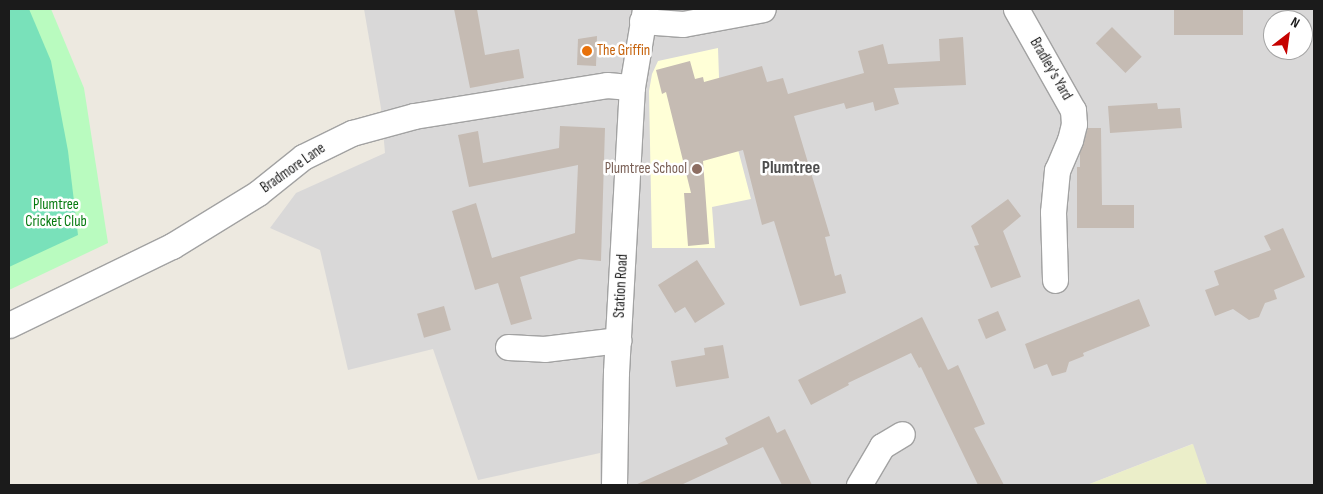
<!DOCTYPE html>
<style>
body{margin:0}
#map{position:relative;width:1323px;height:494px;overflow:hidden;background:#ede9e0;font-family:"Sofia Sans Condensed",sans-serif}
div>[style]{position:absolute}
.residential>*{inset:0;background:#d9d8d8}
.education>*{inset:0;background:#ffffd7}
.farmland>*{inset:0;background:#ebeec9}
.park>*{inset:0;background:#b9fbbf}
.pitch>*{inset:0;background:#79e1ba}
.building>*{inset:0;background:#c5bbb3;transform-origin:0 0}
.roads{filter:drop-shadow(1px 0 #a2a2a2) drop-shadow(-1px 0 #a2a2a2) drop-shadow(0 1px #a2a2a2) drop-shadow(0 -1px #a2a2a2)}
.minor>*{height:25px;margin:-12.5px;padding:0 12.5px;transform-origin:12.5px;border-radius:12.5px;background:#fff}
.dots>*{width:14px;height:14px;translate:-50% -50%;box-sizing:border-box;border:2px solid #fff;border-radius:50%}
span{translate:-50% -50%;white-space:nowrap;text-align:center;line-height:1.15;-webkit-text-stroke:5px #fff;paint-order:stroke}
.food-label{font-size:15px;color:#c56008}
.left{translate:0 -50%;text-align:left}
.street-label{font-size:15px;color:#1b1b1b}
.education-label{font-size:15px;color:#785e54}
.right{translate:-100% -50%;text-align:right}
.park-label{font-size:15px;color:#077b11}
.quarter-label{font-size:18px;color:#4e4e4e;font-weight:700}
.frame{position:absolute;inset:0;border:10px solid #1b1b1b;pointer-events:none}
.north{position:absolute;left:1263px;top:10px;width:50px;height:50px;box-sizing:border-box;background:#fff;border:1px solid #a4a4a4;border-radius:50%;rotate:30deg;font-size:14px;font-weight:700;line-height:20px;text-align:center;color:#1b1b1b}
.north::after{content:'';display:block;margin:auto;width:18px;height:22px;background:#c60200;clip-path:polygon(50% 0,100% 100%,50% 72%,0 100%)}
</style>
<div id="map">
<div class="residential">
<div style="clip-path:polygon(evenodd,364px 9px,1314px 9px,1314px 485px,1207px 485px,1192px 444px,1087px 485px,600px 485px,600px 453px,478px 480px,433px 349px,348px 370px,320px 250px,270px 228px,296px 193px,385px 153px,381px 108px,364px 9px,1273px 20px,1303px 20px,1303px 50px,1273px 50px,1273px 20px)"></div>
</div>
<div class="education">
<div style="clip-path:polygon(718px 48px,719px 77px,751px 199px,712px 207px,715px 248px,652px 248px,649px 91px,652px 74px,658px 61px)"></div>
</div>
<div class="farmland">
<div style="clip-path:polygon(1193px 444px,1207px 485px,1087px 485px)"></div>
</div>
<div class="park">
<div style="clip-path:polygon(9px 9px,51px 9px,84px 88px,108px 243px,9px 290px)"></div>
</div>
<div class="pitch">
<div style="clip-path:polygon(9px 9px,29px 9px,51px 61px,68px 151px,78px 235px,9px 267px)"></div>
</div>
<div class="building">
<div style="clip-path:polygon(454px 9px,477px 9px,485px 55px,519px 49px,524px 78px,470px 88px)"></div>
<div style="left:1174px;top:9px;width:69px;height:26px"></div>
<div style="left:1112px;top:27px;width:42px;height:23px;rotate:45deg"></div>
<div style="clip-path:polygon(597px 36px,596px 66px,577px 65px,578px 39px)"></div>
<div style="clip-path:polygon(963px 37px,966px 85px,894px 88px,899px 104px,875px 111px,873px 102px,846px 109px,844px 103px,794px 116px,830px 236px,825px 237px,835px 276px,841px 274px,846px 293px,800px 306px,774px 221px,762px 225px,743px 150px,703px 161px,709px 244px,688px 246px,684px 193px,691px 193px,666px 92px,662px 94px,656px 70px,690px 61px,695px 79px,703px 77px,704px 82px,762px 66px,767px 82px,783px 78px,788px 94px,864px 73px,858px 51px,883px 44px,888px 64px,940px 61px,939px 39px)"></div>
<div style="clip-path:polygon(1157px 103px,1158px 109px,1180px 108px,1182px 128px,1110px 133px,1108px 106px)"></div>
<div style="clip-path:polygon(560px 126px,605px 128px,601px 261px,579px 259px,520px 277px,532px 319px,511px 325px,498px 283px,475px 290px,452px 211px,476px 203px,492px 258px,575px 233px,578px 165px,469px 187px,458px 135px,478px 131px,483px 163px,559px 148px)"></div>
<div style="clip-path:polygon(1088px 128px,1101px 128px,1102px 205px,1134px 205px,1134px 228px,1077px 228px,1077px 167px,1080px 167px,1080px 152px)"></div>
<div style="clip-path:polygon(1008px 199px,1021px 216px,1003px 231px,1021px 277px,991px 288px,974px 246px,979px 245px,971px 226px)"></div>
<div style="clip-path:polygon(1283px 228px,1305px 277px,1274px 290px,1277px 299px,1265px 303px,1259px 317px,1249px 320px,1233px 309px,1215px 316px,1205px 290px,1219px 285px,1214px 271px,1271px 250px,1264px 236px)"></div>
<div style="clip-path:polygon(697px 260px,725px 304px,695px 323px,685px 307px,675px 313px,658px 285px)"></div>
<div style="clip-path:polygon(1139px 299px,1150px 326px,1083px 353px,1084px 356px,1069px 362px,1066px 372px,1052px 376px,1047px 364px,1034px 369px,1025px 344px)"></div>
<div style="left:444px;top:306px;width:25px;height:28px;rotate:74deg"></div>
<div style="left:998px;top:311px;width:21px;height:22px;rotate:67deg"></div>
<div style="clip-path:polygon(922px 317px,948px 370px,958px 365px,985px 424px,974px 428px,1004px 485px,978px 485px,921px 367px,919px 368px,911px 353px,848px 383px,849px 385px,811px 405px,798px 380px)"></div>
<div style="clip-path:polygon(723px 345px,729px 378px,676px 387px,671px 361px,705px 355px,704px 348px)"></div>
<div style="clip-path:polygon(769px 416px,777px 433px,785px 429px,812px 485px,782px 485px,763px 447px,681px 485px,635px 485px,728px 444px,725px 438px)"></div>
</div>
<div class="roads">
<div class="minor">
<div style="left:1016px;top:9px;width:116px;rotate:60.6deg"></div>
<div style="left:1073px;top:110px;width:14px;rotate:86deg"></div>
<div style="left:1074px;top:124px;width:16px;rotate:104deg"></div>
<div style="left:1070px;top:140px;width:33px;rotate:113deg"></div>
<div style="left:1057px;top:170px;width:42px;rotate:95.4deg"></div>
<div style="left:1053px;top:212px;width:68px;rotate:88.3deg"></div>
<div style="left:642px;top:21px;width:41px;rotate:4.2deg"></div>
<div style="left:683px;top:24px;width:81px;rotate:-10.6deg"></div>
<div style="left:9px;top:325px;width:181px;rotate:-25.9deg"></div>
<div style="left:172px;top:246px;width:101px;rotate:-31.6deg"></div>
<div style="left:258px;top:193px;width:58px;rotate:-38.7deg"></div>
<div style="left:303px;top:157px;width:55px;rotate:-26.1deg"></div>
<div style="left:352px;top:133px;width:64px;rotate:-15.3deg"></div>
<div style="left:414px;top:116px;width:195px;rotate:-9.1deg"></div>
<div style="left:607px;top:85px;width:25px;rotate:5deg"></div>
<div style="left:508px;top:347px;width:36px;rotate:3deg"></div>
<div style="left:544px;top:349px;width:75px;rotate:-6.9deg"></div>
<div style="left:614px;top:485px;width:113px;rotate:-89deg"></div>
<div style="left:616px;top:372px;width:285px;rotate:-86.8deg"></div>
<div style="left:632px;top:87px;width:79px;rotate:-80.5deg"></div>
<div style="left:859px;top:485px;width:45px;rotate:-59.5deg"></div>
<div style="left:882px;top:446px;width:23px;rotate:-31deg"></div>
</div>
</div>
<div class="dots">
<div style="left:587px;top:51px;background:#e8710a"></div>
<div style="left:697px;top:169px;background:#8d6e63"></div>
</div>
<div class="food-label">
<span class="left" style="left:597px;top:51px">The Griffin</span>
</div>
<div class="street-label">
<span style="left:1051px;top:69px;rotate:60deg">Bradley's Yard</span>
<span style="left:293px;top:168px;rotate:-35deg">Bradmore Lane</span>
<span style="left:621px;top:286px;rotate:-87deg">Station Road</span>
</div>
<div class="education-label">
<span class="right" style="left:687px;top:169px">Plumtree School</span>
</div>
<div class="park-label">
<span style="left:56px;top:213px">Plumtree<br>Cricket Club</span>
</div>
<div class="quarter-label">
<span style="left:791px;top:168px">Plumtree</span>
</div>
<div class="frame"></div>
<div class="north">N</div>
</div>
